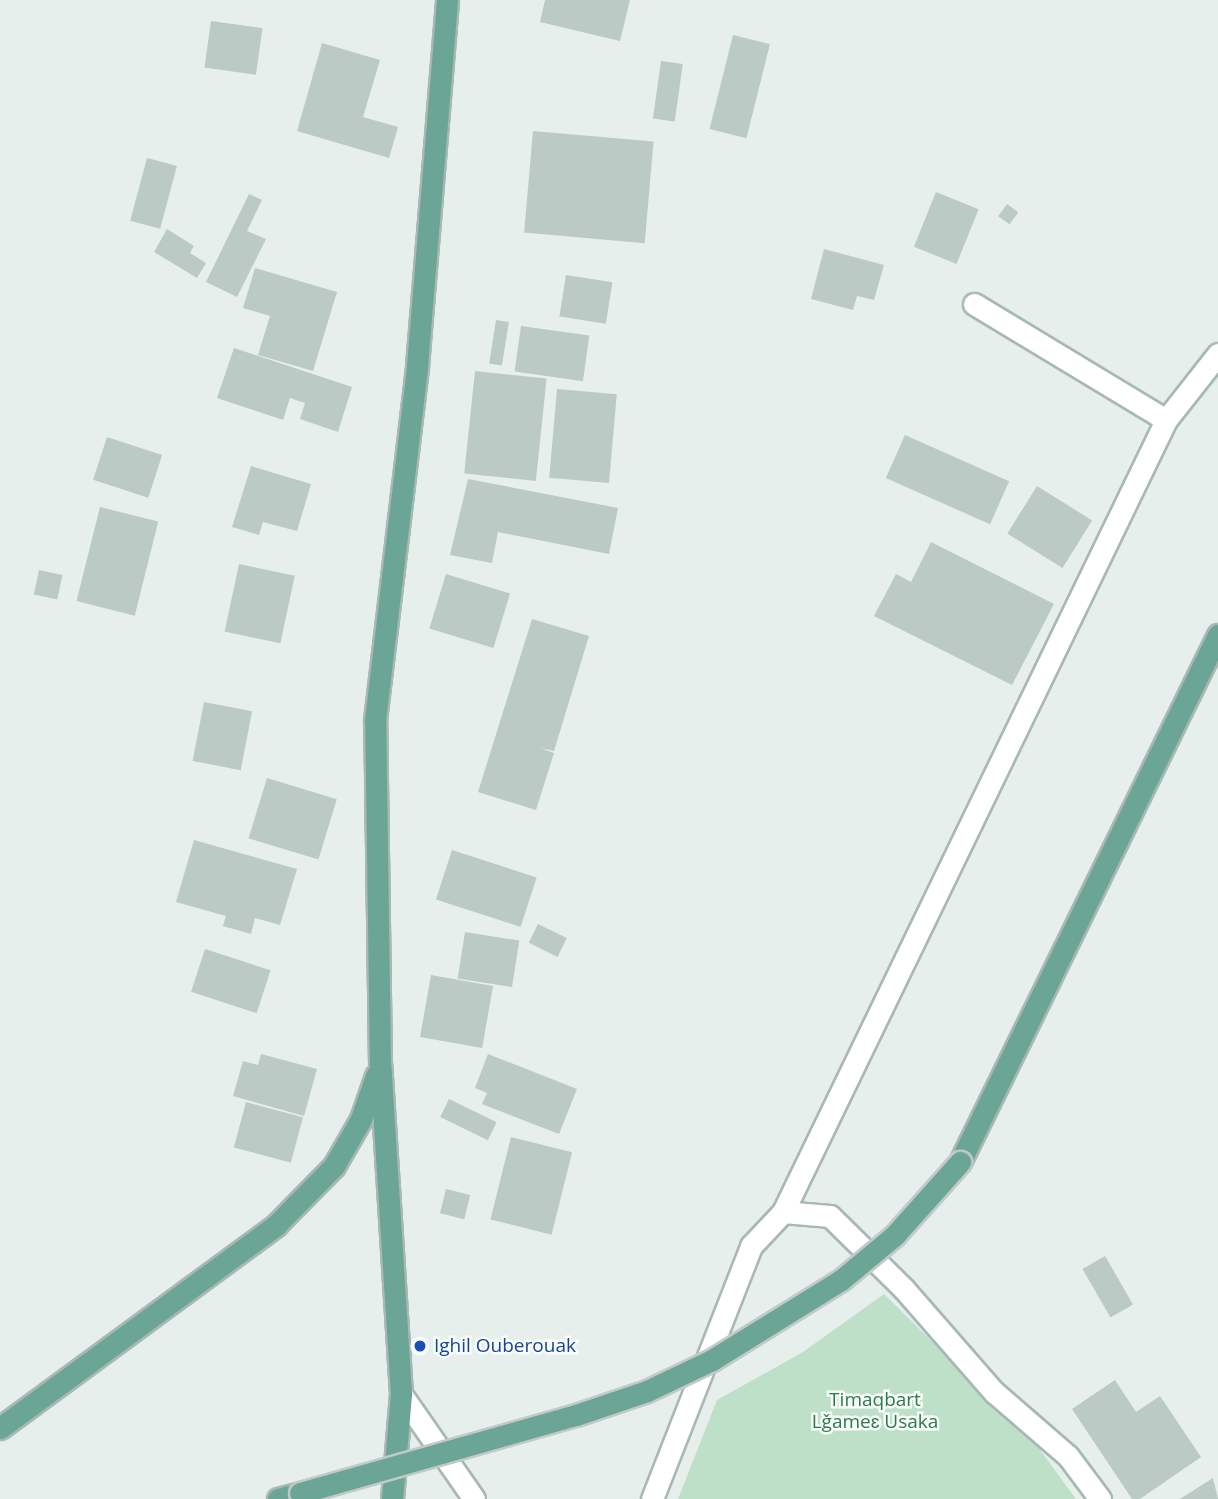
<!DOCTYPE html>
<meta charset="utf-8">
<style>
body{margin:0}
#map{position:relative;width:1218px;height:1499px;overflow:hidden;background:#e6efeb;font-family:"Open Sans",sans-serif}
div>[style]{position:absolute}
.green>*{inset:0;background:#bfe0c8}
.building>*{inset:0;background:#bbcac4;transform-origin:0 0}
.roads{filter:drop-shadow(2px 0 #a8b8b2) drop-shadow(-2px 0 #a8b8b2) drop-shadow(0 2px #a8b8b2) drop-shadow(0 -2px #a8b8b2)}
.street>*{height:21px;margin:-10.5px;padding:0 10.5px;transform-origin:10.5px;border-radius:10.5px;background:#fff}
.primary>*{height:21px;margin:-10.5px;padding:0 10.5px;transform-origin:10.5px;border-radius:10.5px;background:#6aa596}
.bridges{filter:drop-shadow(2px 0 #c2cac8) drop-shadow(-2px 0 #c2cac8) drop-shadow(0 2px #c2cac8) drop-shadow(0 -2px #c2cac8)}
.primary-bridge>*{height:21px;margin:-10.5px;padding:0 10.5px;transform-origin:10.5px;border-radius:10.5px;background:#6aa596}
.dots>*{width:19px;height:19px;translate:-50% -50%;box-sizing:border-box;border:4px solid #f7fbf9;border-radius:50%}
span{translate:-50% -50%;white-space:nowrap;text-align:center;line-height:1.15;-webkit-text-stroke:5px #f7fbf9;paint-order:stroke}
.transit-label{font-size:19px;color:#164399}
.left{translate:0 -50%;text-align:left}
.park-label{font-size:19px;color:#2d7a4b}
</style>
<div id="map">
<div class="green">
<div style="clip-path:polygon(884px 1294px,1035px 1443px,1076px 1499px,678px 1499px,717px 1400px,803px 1352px)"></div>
</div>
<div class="building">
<div style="clip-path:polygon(545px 0,630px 0,620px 41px,540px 22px)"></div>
<div style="left:211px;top:21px;width:52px;height:47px;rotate:8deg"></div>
<div style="left:733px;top:35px;width:38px;height:97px;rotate:14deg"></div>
<div style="clip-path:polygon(322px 43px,380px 60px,363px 117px,398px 127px,389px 158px,297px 131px)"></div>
<div style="left:661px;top:61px;width:22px;height:58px;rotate:8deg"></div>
<div style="left:533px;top:131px;width:121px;height:102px;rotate:5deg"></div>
<div style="left:147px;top:158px;width:31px;height:65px;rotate:15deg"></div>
<div style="left:936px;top:192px;width:46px;height:59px;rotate:22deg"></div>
<div style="clip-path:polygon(249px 194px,262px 200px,247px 231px,266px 239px,237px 297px,206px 282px)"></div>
<div style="left:1007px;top:204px;width:14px;height:15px;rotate:36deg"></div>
<div style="clip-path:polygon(167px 229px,194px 246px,190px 253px,206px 263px,197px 278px,154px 252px)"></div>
<div style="clip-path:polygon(824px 249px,884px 265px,874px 300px,857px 296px,853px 310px,811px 299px)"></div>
<div style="clip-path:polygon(255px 268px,337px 292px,313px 371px,258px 355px,270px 316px,243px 308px)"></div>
<div style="left:566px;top:275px;width:47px;height:42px;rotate:9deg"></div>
<div style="left:496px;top:320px;width:13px;height:44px;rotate:9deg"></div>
<div style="left:521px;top:326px;width:69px;height:46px;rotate:8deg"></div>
<div style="clip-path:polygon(234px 348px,352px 387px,338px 432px,300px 419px,305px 403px,290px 398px,283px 420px,217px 398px)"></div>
<div style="left:475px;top:371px;width:72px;height:103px;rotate:6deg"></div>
<div style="left:557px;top:389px;width:60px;height:89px;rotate:5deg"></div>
<div style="left:905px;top:435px;width:114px;height:47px;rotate:24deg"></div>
<div style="left:107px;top:437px;width:58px;height:45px;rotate:18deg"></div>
<div style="clip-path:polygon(251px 466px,311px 484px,297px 531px,263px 522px,259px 535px,232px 527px)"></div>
<div style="clip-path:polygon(468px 479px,618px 508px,609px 554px,498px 532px,492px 563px,450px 555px)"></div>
<div style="left:1037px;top:486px;width:65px;height:56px;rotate:32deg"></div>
<div style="left:100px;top:507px;width:60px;height:97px;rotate:14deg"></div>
<div style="clip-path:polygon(931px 542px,1054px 604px,1012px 685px,874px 616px,896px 574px,911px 582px)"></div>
<div style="left:239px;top:564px;width:57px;height:69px;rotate:12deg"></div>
<div style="left:39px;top:570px;width:24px;height:25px;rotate:12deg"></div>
<div style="left:446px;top:574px;width:67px;height:57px;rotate:17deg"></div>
<div style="clip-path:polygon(532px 619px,589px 636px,554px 751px,540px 748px,554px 753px,536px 810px,478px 792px)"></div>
<div style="left:204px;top:702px;width:49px;height:60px;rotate:11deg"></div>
<div style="left:267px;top:778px;width:73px;height:63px;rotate:17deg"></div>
<div style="clip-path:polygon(194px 840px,297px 869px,280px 925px,255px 918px,251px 934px,223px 926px,226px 916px,176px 902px)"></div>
<div style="left:452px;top:850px;width:89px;height:52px;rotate:18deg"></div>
<div style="left:538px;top:924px;width:32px;height:21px;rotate:26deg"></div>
<div style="left:465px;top:932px;width:55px;height:47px;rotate:9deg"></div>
<div style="left:205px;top:949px;width:69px;height:45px;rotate:18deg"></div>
<div style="left:431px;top:975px;width:63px;height:63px;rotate:10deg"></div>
<div style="clip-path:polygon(261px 1054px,317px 1069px,304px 1116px,233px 1096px,243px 1061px,258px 1065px)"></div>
<div style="clip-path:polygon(488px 1054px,577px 1089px,559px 1134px,482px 1104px,487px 1093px,475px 1088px)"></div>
<div style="left:449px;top:1099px;width:53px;height:20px;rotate:26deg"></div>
<div style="left:246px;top:1102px;width:59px;height:47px;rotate:15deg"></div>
<div style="left:511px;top:1137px;width:63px;height:85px;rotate:14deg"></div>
<div style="left:446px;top:1189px;width:25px;height:25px;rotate:14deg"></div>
<div style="left:1105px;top:1256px;width:56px;height:26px;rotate:60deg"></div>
<div style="clip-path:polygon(1115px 1380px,1136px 1412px,1160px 1396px,1201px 1457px,1140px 1499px,1132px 1499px,1072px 1409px)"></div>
<div style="clip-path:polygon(1213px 1478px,1218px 1499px,1180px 1499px)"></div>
</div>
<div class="roads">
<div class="street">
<div style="left:974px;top:304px;width:224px;rotate:31.1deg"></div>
<div style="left:783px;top:1212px;width:880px;rotate:-64.19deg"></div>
<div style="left:1166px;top:420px;width:84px;rotate:-51.8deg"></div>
<div style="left:401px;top:1394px;width:128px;rotate:55.2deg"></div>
<div style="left:652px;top:1499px;width:272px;rotate:-68.6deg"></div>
<div style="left:751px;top:1246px;width:47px;rotate:-46.7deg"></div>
<div style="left:783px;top:1212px;width:47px;rotate:4.9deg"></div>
<div style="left:830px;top:1216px;width:104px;rotate:44.6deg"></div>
<div style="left:904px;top:1289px;width:137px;rotate:48.9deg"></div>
<div style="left:994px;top:1392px;width:98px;rotate:40.9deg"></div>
<div style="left:1068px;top:1456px;width:54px;rotate:53.3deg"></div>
</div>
<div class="primary">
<div style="left:960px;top:1162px;width:587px;rotate:-63.92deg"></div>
<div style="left:0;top:1428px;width:343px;rotate:-36.3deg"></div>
<div style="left:276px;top:1225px;width:83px;rotate:-45.5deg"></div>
<div style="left:334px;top:1166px;width:54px;rotate:-60.1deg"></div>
<div style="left:361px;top:1119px;width:46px;rotate:-70.8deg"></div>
<div style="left:278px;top:1499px;width:23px;rotate:-15deg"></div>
<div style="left:392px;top:1499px;width:105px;rotate:-85.1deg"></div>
<div style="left:401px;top:1394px;width:331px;rotate:-93.6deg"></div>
<div style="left:380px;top:1064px;width:344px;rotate:-90.8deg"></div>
<div style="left:375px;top:720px;width:356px;rotate:-83.2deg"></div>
<div style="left:417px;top:366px;width:367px;rotate:-85.3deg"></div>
</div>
</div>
<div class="bridges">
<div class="primary-bridge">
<div style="left:300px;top:1493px;width:287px;rotate:-15.8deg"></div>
<div style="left:576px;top:1415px;width:75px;rotate:-18.7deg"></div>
<div style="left:647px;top:1391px;width:72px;rotate:-25.5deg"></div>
<div style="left:712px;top:1360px;width:152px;rotate:-31.8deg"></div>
<div style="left:841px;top:1280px;width:70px;rotate:-39.8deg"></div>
<div style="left:895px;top:1235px;width:98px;rotate:-48.3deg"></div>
</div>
</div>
<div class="dots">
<div style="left:420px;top:1346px;background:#1a4fb4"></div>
</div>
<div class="transit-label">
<span class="left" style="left:434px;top:1346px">Ighil Ouberouak</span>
</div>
<div class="park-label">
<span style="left:875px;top:1411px">Timaqbart<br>Lǧameɛ Usaka</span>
</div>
</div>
